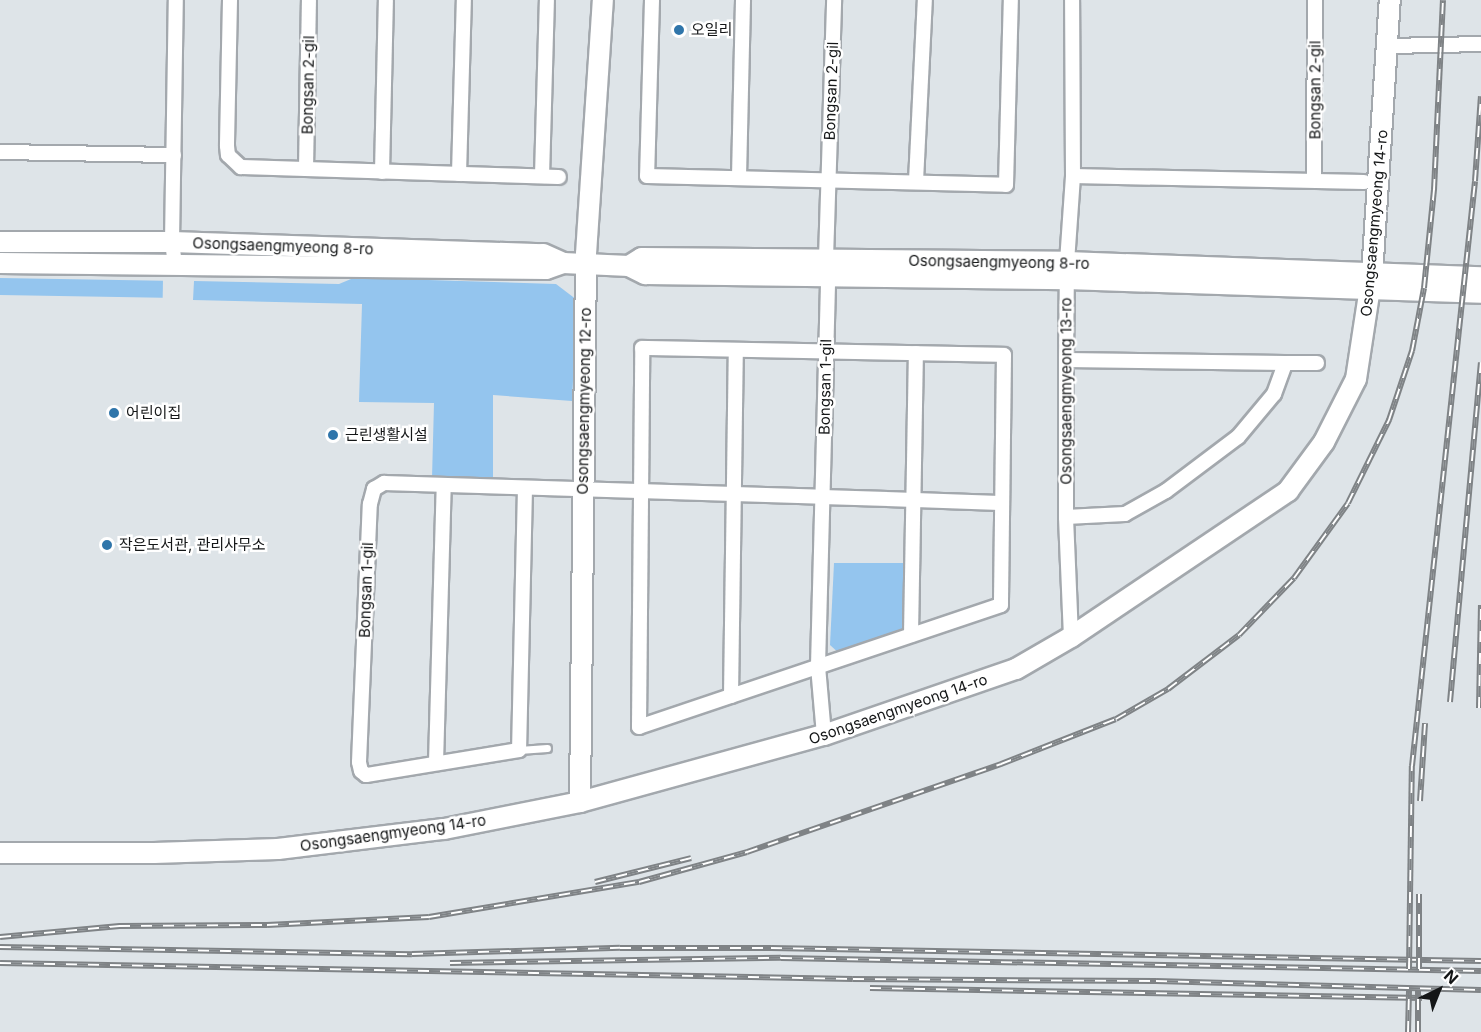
<!DOCTYPE html>
<meta charset="utf-8">
<style>
body{margin:0}
#map{position:relative;width:1481px;height:1032px;overflow:hidden;background:#dee4e8;font-family:Inter,"Noto Sans KR",sans-serif}
div>[style]{position:absolute}
.green>*{inset:0;background:#94c5ee;transform-origin:0 0}
.roads{filter:drop-shadow(2px 0 #a3a8ad) drop-shadow(-2px 0 #a3a8ad) drop-shadow(0 2px #a3a8ad) drop-shadow(0 -2px #a3a8ad)}
.lane>*{height:7px;margin:-3.5px;padding:0 3.5px;transform-origin:3.5px;border-radius:3.5px;background:#fff}
.street>*{height:14px;margin:-7px;padding:0 7px;transform-origin:7px;border-radius:7px;background:#fff}
.secondary>*{height:20px;margin:-10px;padding:0 10px;transform-origin:10px;border-radius:10px;background:#fff}
.rail>*{height:6px;margin-top:-3px;transform-origin:0;background:repeating-linear-gradient(90deg,#fff 0 11px,#7f8386 0 22px);box-sizing:border-box;border-block:2px solid #7f8386}
.dots>*{width:16px;height:16px;translate:-50% -50%;box-sizing:border-box;border:3px solid #fff;border-radius:50%}
span{translate:-50% -50%;white-space:nowrap;text-align:center;line-height:1.15;-webkit-text-stroke:5px #fff;paint-order:stroke}
.poi-label{font-size:15px;color:#141617}
.left{translate:0 -50%;text-align:left}
.street-label{font-size:15px;color:#141617}
.north{position:absolute;left:1409px;top:960px;width:60px;height:60px;-webkit-text-stroke:4px #fff;paint-order:stroke;rotate:43deg;font-size:16px;font-weight:700;line-height:24px;text-align:center;color:#141617}
.north::after{content:'';display:block;margin:auto;width:21px;height:27px;background:#141617;clip-path:polygon(50% 0,100% 100%,50% 72%,0 100%)}
</style>
<div id="map">
<div class="green">
<div style="left:0;top:278px;width:163px;height:17px;rotate:1deg"></div>
<div style="clip-path:polygon(363px 278px,556px 284px,577px 300px,572px 401px,493px 395px,493px 480px,432px 478px,434px 403px,359px 402px,362px 304px,193px 300px,194px 281px,339px 284px,351px 279px)"></div>
<div style="clip-path:polygon(834px 563px,906px 563px,904px 627px,901px 633px,841px 655px,830px 645px)"></div>
</div>
<div class="roads">
<div class="lane">
<div style="left:519px;top:750px;width:28px;rotate:-4deg"></div>
</div>
<div class="street">
<div style="left:230px;top:0;width:146px;rotate:91.2deg"></div>
<div style="left:227px;top:146px;width:9px;rotate:84deg"></div>
<div style="left:228px;top:155px;width:18px;rotate:43deg"></div>
<div style="left:241px;top:167px;width:318px;rotate:1.8deg"></div>
<div style="left:652px;top:0;width:176px;rotate:91.6deg"></div>
<div style="left:647px;top:176px;width:359px;rotate:1.4deg"></div>
<div style="left:1006px;top:185px;width:185px;rotate:-88.5deg"></div>
<div style="left:1388px;top:46px;width:93px;rotate:-1.2deg"></div>
<div style="left:0;top:152px;width:174px;rotate:1deg"></div>
<div style="left:306px;top:169px;width:169px;rotate:-89deg"></div>
<div style="left:382px;top:172px;width:172px;rotate:-88.7deg"></div>
<div style="left:459px;top:174px;width:174px;rotate:-88.4deg"></div>
<div style="left:542px;top:176px;width:176px;rotate:-88.4deg"></div>
<div style="left:1073px;top:176px;width:291px;rotate:1.2deg"></div>
<div style="left:739px;top:177px;width:177px;rotate:-88.7deg"></div>
<div style="left:1314px;top:180px;width:180px;rotate:-89.7deg"></div>
<div style="left:916px;top:181px;width:181px;rotate:-87.2deg"></div>
<div style="left:826px;top:259px;width:259px;rotate:-88.2deg"></div>
<div style="left:175px;top:264px;width:22px;rotate:-98deg"></div>
<div style="left:172px;top:242px;width:242px;rotate:-89.1deg"></div>
<div style="left:642px;top:348px;width:362px;rotate:1.1deg"></div>
<div style="left:1004px;top:355px;width:250px;rotate:90.7deg"></div>
<div style="left:1001px;top:605px;width:382px;rotate:161.4deg"></div>
<div style="left:639px;top:727px;width:379px;rotate:-89.5deg"></div>
<div style="left:1285px;top:363px;width:32px"></div>
<div style="left:525px;top:488px;width:262px;rotate:91.3deg"></div>
<div style="left:519px;top:750px;width:155px;rotate:170.7deg"></div>
<div style="left:366px;top:775px;width:6px;rotate:-141deg"></div>
<div style="left:361px;top:771px;width:9px;rotate:-103deg"></div>
<div style="left:359px;top:762px;width:258px;rotate:-87.6deg"></div>
<div style="left:370px;top:504px;width:16px;rotate:-75deg"></div>
<div style="left:374px;top:489px;width:12px;rotate:-31deg"></div>
<div style="left:384px;top:483px;width:438px;rotate:1.8deg"></div>
<div style="left:822px;top:497px;width:93px;rotate:1.8deg"></div>
<div style="left:915px;top:500px;width:85px;rotate:2deg"></div>
<div style="left:1066px;top:517px;width:59px;rotate:-2.9deg"></div>
<div style="left:1125px;top:514px;width:47px;rotate:-29.3deg"></div>
<div style="left:1166px;top:491px;width:90px;rotate:-36.9deg"></div>
<div style="left:1238px;top:437px;width:56px;rotate:-50.1deg"></div>
<div style="left:1274px;top:394px;width:33px;rotate:-70deg"></div>
<div style="left:1285px;top:363px;width:219px;rotate:-179.2deg"></div>
<div style="left:911px;top:635px;width:282px;rotate:-89deg"></div>
<div style="left:1071px;top:637px;width:120px;rotate:-92.4deg"></div>
<div style="left:1066px;top:517px;width:157px;rotate:-90deg"></div>
<div style="left:1066px;top:360px;width:98px;rotate:-89.4deg"></div>
<div style="left:1067px;top:262px;width:86px;rotate:-86deg"></div>
<div style="left:1073px;top:176px;width:176px;rotate:-90.3deg"></div>
<div style="left:731px;top:696px;width:346px;rotate:-89.2deg"></div>
<div style="left:824px;top:735px;width:69px;rotate:-95deg"></div>
<div style="left:818px;top:666px;width:389px;rotate:-88.5deg"></div>
<div style="left:436px;top:763px;width:278px;rotate:-88.4deg"></div>
</div>
<div class="secondary">
<div style="left:0;top:242px;width:172px"></div>
<div style="left:172px;top:242px;width:371px;rotate:1.9deg"></div>
<div style="left:543px;top:254px;width:22px;rotate:24deg"></div>
<div style="left:0;top:263px;width:546px;rotate:0.63deg"></div>
<div style="left:546px;top:269px;width:18px;rotate:-19deg"></div>
<div style="left:563px;top:263px;width:66px;rotate:2.6deg"></div>
<div style="left:629px;top:266px;width:18px;rotate:27deg"></div>
<div style="left:645px;top:274px;width:422px;rotate:0.7deg"></div>
<div style="left:1067px;top:279px;width:414px;rotate:1.9deg"></div>
<div style="left:629px;top:266px;width:15px;rotate:-32deg"></div>
<div style="left:642px;top:258px;width:425px;rotate:0.5deg"></div>
<div style="left:1067px;top:262px;width:414px;rotate:2.1deg"></div>
<div style="left:580px;top:802px;width:548px;rotate:-89.37deg"></div>
<div style="left:586px;top:254px;width:255px;rotate:-86.2deg"></div>
<div style="left:0;top:853px;width:154px"></div>
<div style="left:154px;top:853px;width:124px;rotate:-1.8deg"></div>
<div style="left:278px;top:849px;width:167px;rotate:-6.9deg"></div>
<div style="left:444px;top:829px;width:139px;rotate:-11.2deg"></div>
<div style="left:580px;top:802px;width:253px;rotate:-15.4deg"></div>
<div style="left:824px;top:735px;width:203px;rotate:-19deg"></div>
<div style="left:1016px;top:669px;width:64px;rotate:-30.2deg"></div>
<div style="left:1071px;top:637px;width:262px;rotate:-33.9deg"></div>
<div style="left:1288px;top:491px;width:61px;rotate:-53.7deg"></div>
<div style="left:1324px;top:442px;width:71px;rotate:-63.1deg"></div>
<div style="left:1356px;top:379px;width:105px;rotate:-81.3deg"></div>
<div style="left:1372px;top:275px;width:276px;rotate:-86.3deg"></div>
</div>
</div>
<div class="rail">
<div style="left:1450px;top:702px;width:341px;rotate:-84.8deg"></div>
<div style="left:1479px;top:708px;width:103px;rotate:-88.9deg"></div>
<div style="left:1420px;top:801px;width:78px;rotate:-86.3deg"></div>
<div style="left:595px;top:882px;width:99px;rotate:-14deg"></div>
<div style="left:0;top:937px;width:120px;rotate:-5.3deg"></div>
<div style="left:119px;top:926px;width:148px;rotate:-0.4deg"></div>
<div style="left:267px;top:925px;width:162px;rotate:-2.8deg"></div>
<div style="left:429px;top:917px;width:213px;rotate:-9.5deg"></div>
<div style="left:639px;top:882px;width:112px;rotate:-15.5deg"></div>
<div style="left:747px;top:852px;width:269px;rotate:-19.1deg"></div>
<div style="left:1001px;top:764px;width:123px;rotate:-21.4deg"></div>
<div style="left:1116px;top:719px;width:60px;rotate:-30deg"></div>
<div style="left:1168px;top:689px;width:89px;rotate:-37.3deg"></div>
<div style="left:1239px;top:635px;width:79px;rotate:-46deg"></div>
<div style="left:1294px;top:578px;width:92px;rotate:-54.2deg"></div>
<div style="left:1348px;top:503px;width:93px;rotate:-63.7deg"></div>
<div style="left:1389px;top:420px;width:73px;rotate:-71.6deg"></div>
<div style="left:1412px;top:351px;width:64px;rotate:-79.2deg"></div>
<div style="left:1424px;top:288px;width:99px;rotate:-84.2deg"></div>
<div style="left:1434px;top:190px;width:190px;rotate:-87.3deg"></div>
<div style="left:0;top:947px;width:412px;rotate:1deg"></div>
<div style="left:412px;top:954px;width:208px;rotate:-1.7deg"></div>
<div style="left:620px;top:948px;width:151px"></div>
<div style="left:771px;top:948px;width:710px;rotate:1.05deg"></div>
<div style="left:0;top:963px;width:853px;rotate:1.07deg"></div>
<div style="left:853px;top:979px;width:303px;rotate:0.4deg"></div>
<div style="left:1156px;top:981px;width:325px;rotate:1.6deg"></div>
<div style="left:450px;top:963px;width:331px;rotate:-0.9deg"></div>
<div style="left:781px;top:958px;width:700px;rotate:1.06deg"></div>
<div style="left:1409px;top:969px;width:203px;rotate:-89.2deg"></div>
<div style="left:1412px;top:766px;width:588px;rotate:-83.85deg"></div>
<div style="left:1475px;top:181px;width:85px;rotate:-86deg"></div>
<div style="left:1419px;top:969px;width:75px;rotate:-90deg"></div>
<div style="left:870px;top:988px;width:552px;rotate:1.04deg"></div>
<div style="left:1408px;top:1032px;width:42px;rotate:-88.6deg"></div>
<div style="left:1418px;top:1032px;width:42px;rotate:-90deg"></div>
</div>
<div class="dots">
<div style="left:679px;top:30px;background:#2f75aa"></div>
<div style="left:114px;top:413px;background:#2f75aa"></div>
<div style="left:333px;top:435px;background:#2f75aa"></div>
<div style="left:107px;top:545px;background:#2f75aa"></div>
</div>
<div class="poi-label">
<span class="left" style="left:691px;top:30px">오일리</span>
<span class="left" style="left:126px;top:413px">어린이집</span>
<span class="left" style="left:345px;top:435px">근린생활시설</span>
<span class="left" style="left:119px;top:545px">작은도서관, 관리사무소</span>
</div>
<div class="street-label">
<span style="left:308px;top:85px;rotate:-89deg">Bongsan 2-gil</span>
<span style="left:1315px;top:90px;rotate:-90deg">Bongsan 2-gil</span>
<span style="left:831px;top:91px;rotate:-88deg">Bongsan 2-gil</span>
<span style="left:1374px;top:223px;rotate:-85deg">Osongsaengmyeong 14-ro</span>
<span style="left:283px;top:246px;rotate:2deg">Osongsaengmyeong 8-ro</span>
<span style="left:999px;top:262px;rotate:1deg">Osongsaengmyeong 8-ro</span>
<span style="left:825px;top:387px;rotate:-89deg">Bongsan 1-gil</span>
<span style="left:1066px;top:391px;rotate:-90deg">Osongsaengmyeong 13-ro</span>
<span style="left:584px;top:401px;rotate:-89deg">Osongsaengmyeong 12-ro</span>
<span style="left:366px;top:590px;rotate:-88deg">Bongsan 1-gil</span>
<span style="left:898px;top:709px;rotate:-19deg">Osongsaengmyeong 14-ro</span>
<span style="left:393px;top:833px;rotate:-8deg">Osongsaengmyeong 14-ro</span>
</div>
<div class="north">N</div>
</div>
